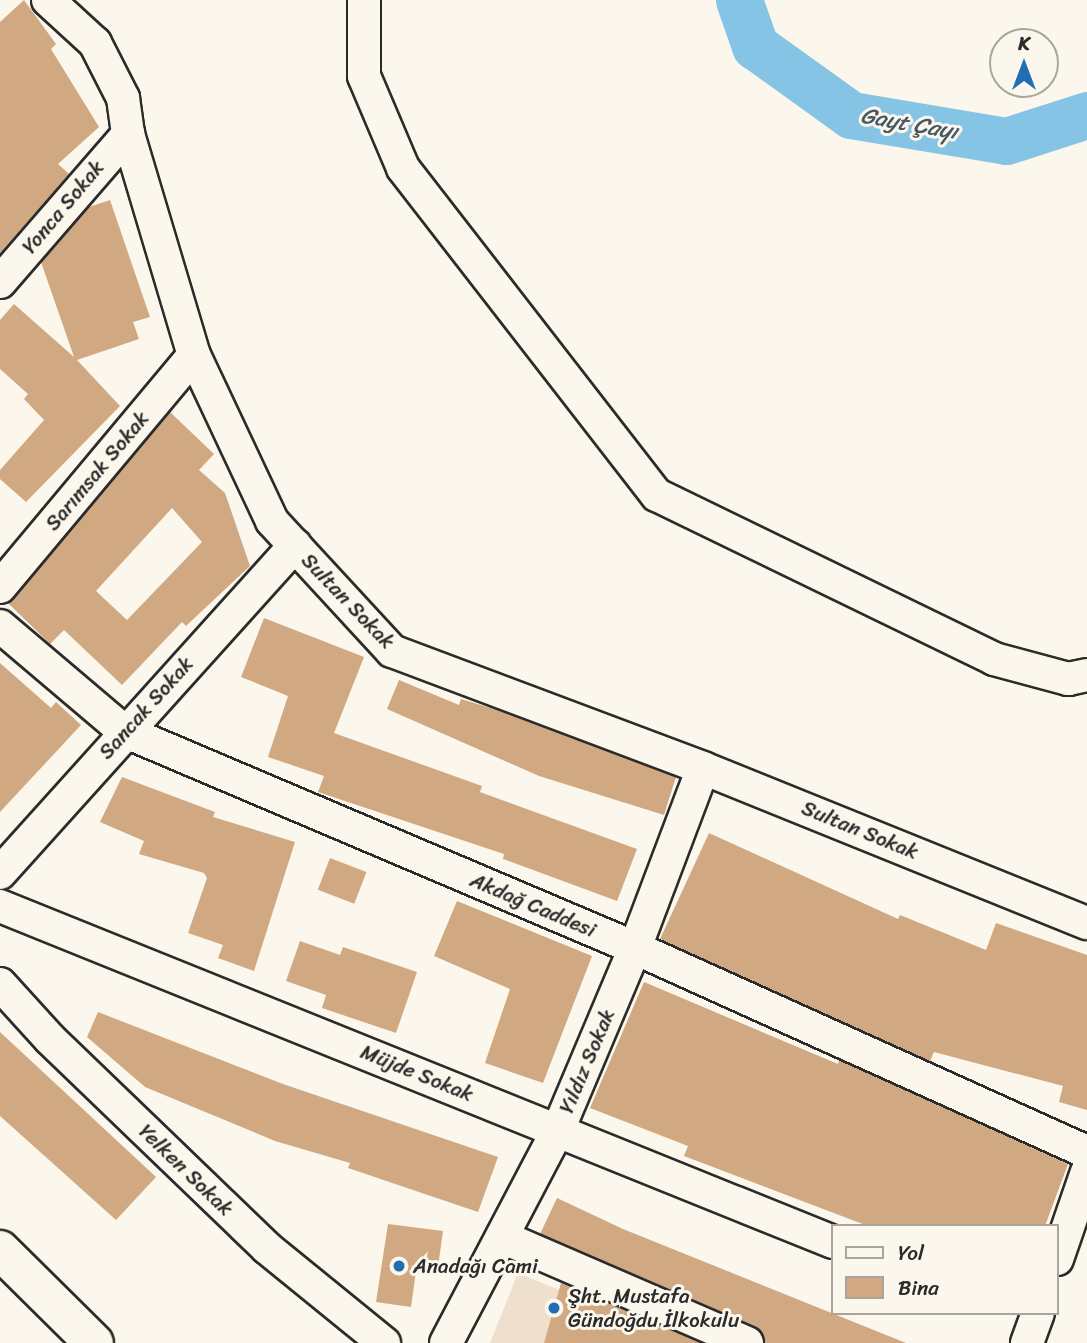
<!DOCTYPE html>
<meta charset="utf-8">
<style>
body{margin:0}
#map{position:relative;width:1087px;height:1343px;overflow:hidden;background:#fbf7ec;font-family:Sriracha,sans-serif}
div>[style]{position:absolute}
.built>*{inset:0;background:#eee0cc}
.river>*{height:47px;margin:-23.5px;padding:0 23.5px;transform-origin:23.5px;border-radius:23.5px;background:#85c4e5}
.building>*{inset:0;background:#d0a982;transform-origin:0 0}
.roads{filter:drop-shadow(2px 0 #2b2b2b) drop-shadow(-2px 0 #2b2b2b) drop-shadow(0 2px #2b2b2b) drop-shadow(0 -2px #2b2b2b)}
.minor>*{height:32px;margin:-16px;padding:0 16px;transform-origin:16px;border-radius:16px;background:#fbf7ec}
.tertiary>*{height:38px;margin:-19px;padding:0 19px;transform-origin:19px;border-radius:19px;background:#fbf7ec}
.dots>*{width:19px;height:19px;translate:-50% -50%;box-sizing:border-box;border:4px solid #fbf7ec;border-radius:50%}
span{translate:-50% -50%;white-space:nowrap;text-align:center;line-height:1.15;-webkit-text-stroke:6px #fbf7ec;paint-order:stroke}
.street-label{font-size:21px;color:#2b2b2b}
.poi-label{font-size:21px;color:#2b2b2b}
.left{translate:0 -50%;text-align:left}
.water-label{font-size:23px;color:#465963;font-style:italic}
.legend{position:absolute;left:831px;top:1224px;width:228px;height:91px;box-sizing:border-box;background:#fbf7ec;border:2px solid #a8a59f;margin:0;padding:9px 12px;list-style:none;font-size:21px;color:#2b2b2b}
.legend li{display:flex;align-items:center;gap:14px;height:35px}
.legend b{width:35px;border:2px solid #a8a59f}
.north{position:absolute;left:989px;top:28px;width:70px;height:70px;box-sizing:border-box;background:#fbf7ec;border:2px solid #a8a59f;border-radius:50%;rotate:0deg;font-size:19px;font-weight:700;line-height:28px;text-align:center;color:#2b2b2b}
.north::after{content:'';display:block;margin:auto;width:24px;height:32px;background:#1f6fb2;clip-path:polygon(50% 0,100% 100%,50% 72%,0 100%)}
</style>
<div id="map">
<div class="built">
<div style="clip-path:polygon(518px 1273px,688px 1343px,490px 1343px)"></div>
</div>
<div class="river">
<div style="left:739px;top:0;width:49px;rotate:70.8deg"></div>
<div style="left:755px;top:46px;width:118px;rotate:35.7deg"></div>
<div style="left:851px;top:115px;width:157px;rotate:9.5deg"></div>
<div style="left:1006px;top:141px;width:85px;rotate:-17.8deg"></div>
</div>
<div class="building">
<div style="clip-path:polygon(24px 0,56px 44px,51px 49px,99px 127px,58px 164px,69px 174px,0 253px,0 22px)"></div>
<div style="clip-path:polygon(110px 200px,150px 317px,133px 322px,139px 339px,77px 360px,120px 406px,26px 502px,0 479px,0 470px,44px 420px,24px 399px,28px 394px,0 369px,0 320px,14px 304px,74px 357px,41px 262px,89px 207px)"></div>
<div style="clip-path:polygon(evenodd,170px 412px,214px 454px,199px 470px,225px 493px,250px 566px,186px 626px,182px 622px,122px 685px,64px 630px,50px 644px,8px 603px,170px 412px,172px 508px,202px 542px,127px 620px,96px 591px,172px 508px)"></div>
<div style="clip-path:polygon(264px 618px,364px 657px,334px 733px,482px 786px,480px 792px,637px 849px,617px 901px,503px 859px,504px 854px,318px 792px,324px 776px,268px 757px,288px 696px,241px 677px)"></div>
<div style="clip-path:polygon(0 663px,51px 708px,56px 702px,81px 725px,0 812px)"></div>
<div style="clip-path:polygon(399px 680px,459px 705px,461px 699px,494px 709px,676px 777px,664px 815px,539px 776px,387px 709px)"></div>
<div style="clip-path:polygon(122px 777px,215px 812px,213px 817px,295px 842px,254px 971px,218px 958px,223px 945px,188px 933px,207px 878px,204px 873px,139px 854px,144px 841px,100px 822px)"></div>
<div style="clip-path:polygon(709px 833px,898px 919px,900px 915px,986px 950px,996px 923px,1087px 955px,1087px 1110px,1059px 1102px,1063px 1086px,934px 1052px,930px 1061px,660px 939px)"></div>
<div style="left:330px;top:858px;width:39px;height:34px;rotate:21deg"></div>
<div style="clip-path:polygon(457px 901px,592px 956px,543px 1083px,485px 1063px,510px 989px,434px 956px)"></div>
<div style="clip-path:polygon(300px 941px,340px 955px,343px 947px,417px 972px,396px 1033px,322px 1008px,326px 995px,286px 981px)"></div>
<div style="clip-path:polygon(644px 982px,838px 1064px,839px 1060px,1068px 1164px,1045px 1226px,868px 1226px,684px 1156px,688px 1146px,590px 1108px)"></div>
<div style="clip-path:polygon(98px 1012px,283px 1084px,498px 1157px,478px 1212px,348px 1168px,350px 1163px,275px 1141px,145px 1087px,87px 1037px)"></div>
<div style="clip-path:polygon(0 1032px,156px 1177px,116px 1220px,0 1116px)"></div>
<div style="clip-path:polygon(557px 1198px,623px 1229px,906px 1343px,765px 1343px,754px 1326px,540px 1234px)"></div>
<div style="clip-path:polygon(388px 1224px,443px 1231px,438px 1267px,417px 1264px,411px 1307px,376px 1302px)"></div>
<div style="clip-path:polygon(561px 1283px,701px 1343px,544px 1343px)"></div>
</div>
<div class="roads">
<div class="minor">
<div style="left:48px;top:0;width:64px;rotate:42.5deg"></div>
<div style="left:95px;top:43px;width:62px;rotate:63deg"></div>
<div style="left:123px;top:98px;width:36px;rotate:82deg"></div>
<div style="left:128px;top:134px;width:231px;rotate:73.4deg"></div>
<div style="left:194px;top:355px;width:183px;rotate:64.8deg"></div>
<div style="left:272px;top:521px;width:177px;rotate:47.3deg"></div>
<div style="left:392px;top:651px;width:332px;rotate:20.6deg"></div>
<div style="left:703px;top:768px;width:414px;rotate:22deg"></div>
<div style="left:364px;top:0;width:76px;rotate:90deg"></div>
<div style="left:364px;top:76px;width:100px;rotate:67deg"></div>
<div style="left:403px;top:168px;width:414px;rotate:52.2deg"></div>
<div style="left:657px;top:495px;width:375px;rotate:25.9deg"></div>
<div style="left:994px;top:659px;width:77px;rotate:15.1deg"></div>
<div style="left:1068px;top:679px;width:19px;rotate:-12deg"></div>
<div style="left:0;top:282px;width:196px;rotate:-49.1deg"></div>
<div style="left:0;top:587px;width:302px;rotate:-50.1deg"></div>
<div style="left:0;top:626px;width:162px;rotate:40.3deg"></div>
<div style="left:124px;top:731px;width:555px;rotate:23.01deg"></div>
<div style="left:635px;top:948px;width:496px;rotate:24.3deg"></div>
<div style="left:0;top:873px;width:441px;rotate:-48deg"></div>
<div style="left:0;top:906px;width:898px;rotate:21.97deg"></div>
<div style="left:0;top:984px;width:74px;rotate:47.7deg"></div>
<div style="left:50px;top:1039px;width:301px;rotate:43.9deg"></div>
<div style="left:267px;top:1248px;width:151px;rotate:39.1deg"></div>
<div style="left:502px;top:1237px;width:267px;rotate:23.4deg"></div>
<div style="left:1057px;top:1259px;width:92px;rotate:-71deg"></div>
<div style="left:446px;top:1343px;width:241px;rotate:-62.3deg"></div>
<div style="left:558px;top:1130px;width:198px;rotate:-67.1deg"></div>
<div style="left:635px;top:948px;width:192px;rotate:-69.3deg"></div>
<div style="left:1027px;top:1343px;width:32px;rotate:-70deg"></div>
</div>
<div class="tertiary">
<div style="left:0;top:1250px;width:132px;rotate:44.7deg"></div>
</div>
</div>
<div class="dots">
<div style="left:399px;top:1266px;background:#1f6fb2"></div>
<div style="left:554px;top:1308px;background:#1f6fb2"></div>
</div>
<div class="street-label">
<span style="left:63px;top:207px;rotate:-50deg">Yonca Sokak</span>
<span style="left:97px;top:471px;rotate:-50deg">Sarımsak Sokak</span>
<span style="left:348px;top:601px;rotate:46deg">Sultan Sokak</span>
<span style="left:146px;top:708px;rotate:-48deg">Sancak Sokak</span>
<span style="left:860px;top:830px;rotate:22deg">Sultan Sokak</span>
<span style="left:533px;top:905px;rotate:23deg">Akdağ Caddesi</span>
<span style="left:587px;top:1061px;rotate:-67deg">Yıldız Sokak</span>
<span style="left:417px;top:1073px;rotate:22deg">Müjde Sokak</span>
<span style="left:186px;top:1170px;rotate:44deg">Yelken Sokak</span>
</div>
<div class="poi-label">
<span class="left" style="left:413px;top:1266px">Anadağı Cami</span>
<span class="left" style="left:568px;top:1308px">Şht. Mustafa<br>Gündoğdu İlkokulu</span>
</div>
<div class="water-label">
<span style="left:909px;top:124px;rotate:10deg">Gayt Çayı</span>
</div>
<ul class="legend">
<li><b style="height:9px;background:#fbf7ec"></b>Yol</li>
<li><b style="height:19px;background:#d0a982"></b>Bina</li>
</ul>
<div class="north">K</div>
</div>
